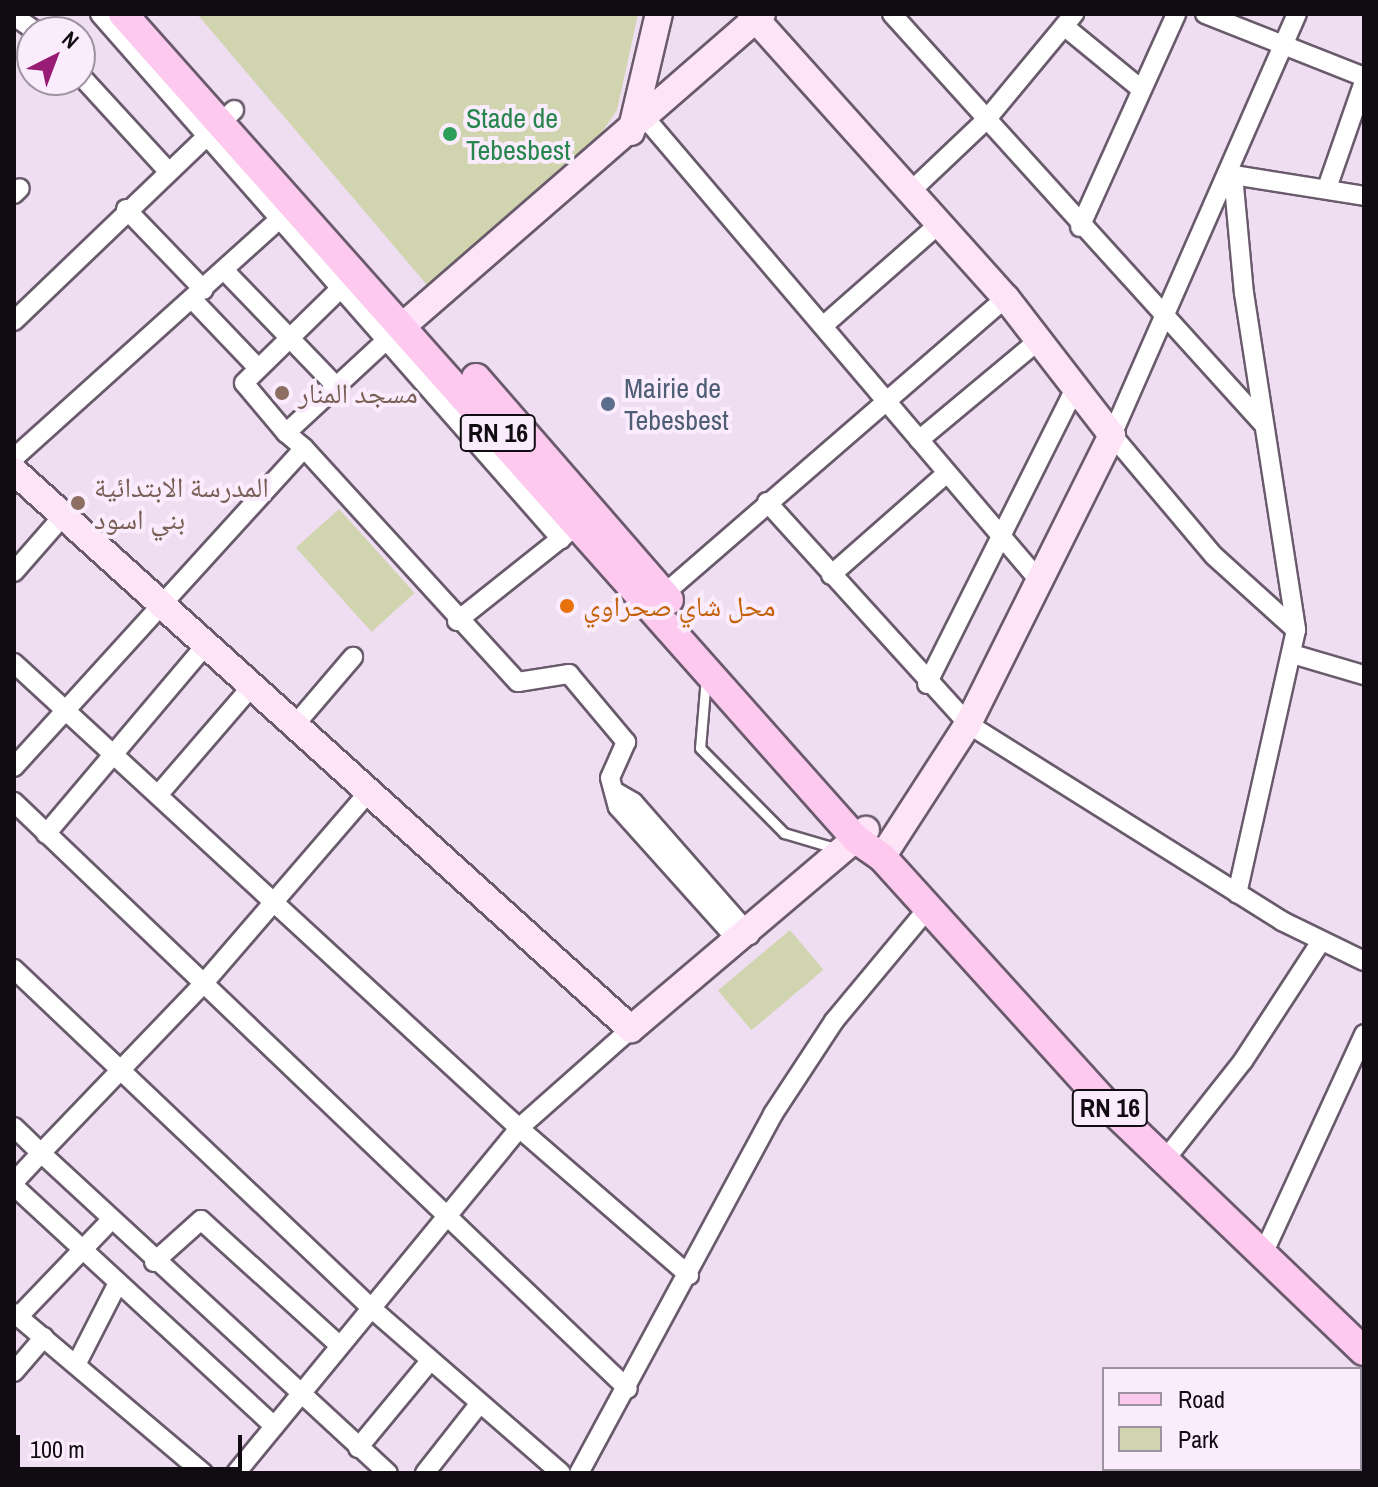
<!DOCTYPE html>
<meta charset="utf-8">
<style>
body{margin:0}
#map{position:relative;width:1378px;height:1487px;overflow:hidden;background:#efddf2;font-family:"Archivo Narrow","Noto Naskh Arabic",sans-serif}
div>[style]{position:absolute}
.green>*{inset:0;background:#d1d5af;transform-origin:0 0}
.roads{filter:drop-shadow(2px 0 #695a6c) drop-shadow(-2px 0 #695a6c) drop-shadow(0 2px #695a6c) drop-shadow(0 -2px #695a6c)}
.lane>*{height:9px;margin:-4.5px;padding:0 4.5px;transform-origin:4.5px;border-radius:4.5px;background:#fff}
.street>*{height:18px;margin:-9px;padding:0 9px;transform-origin:9px;border-radius:9px;background:#fff}
.secondary>*{height:26px;margin:-13px;padding:0 13px;transform-origin:13px;border-radius:13px;background:#fee4f7}
.primary>*{height:28px;margin:-14px;padding:0 14px;transform-origin:14px;border-radius:14px;background:#fdc9ef}
.dots>*{width:22px;height:22px;translate:-50% -50%;box-sizing:border-box;border:4px solid #fbecfd;border-radius:50%}
span{translate:-50% -50%;white-space:nowrap;text-align:center;line-height:1.15;-webkit-text-stroke:8px #fbecfd;paint-order:stroke}
.shield-label span{padding:2px 6px;background:#fbecfd;border:2px solid;border-radius:6px;-webkit-text-stroke-width:0}
.shield-label{font-size:26px;color:#110b12;font-weight:700}
.leisure-label{font-size:28px;color:#27864d}
.left{translate:0 -50%;text-align:left}
.service-label{font-size:28px;color:#4e5e75}
.education-label{font-size:28px;color:#785e54}
.food-label{font-size:28px;color:#c56008}
.frame{position:absolute;inset:0;border:16px solid #110b12;pointer-events:none}
.legend{position:absolute;left:1102px;top:1367px;width:260px;height:104px;box-sizing:border-box;background:#fbecfd;border:2px solid #9d929f;margin:0;padding:10px 14px;list-style:none;font-size:24px;color:#110b12}
.legend li{display:flex;align-items:center;gap:16px;height:40px}
.legend b{width:40px;border:2px solid #9d929f}
.north{position:absolute;left:16px;top:16px;width:80px;height:80px;box-sizing:border-box;background:#fbecfd;border:2px solid #9d929f;border-radius:50%;rotate:42deg;font-size:22px;font-weight:700;line-height:32px;text-align:center;color:#110b12}
.north::after{content:'';display:block;margin:auto;width:28px;height:36px;background:#981b74;clip-path:polygon(50% 0,100% 100%,50% 72%,0 100%)}
.scale{position:absolute;left:16px;top:1435px;width:226px;height:36px;box-sizing:border-box;border:4px solid #110b12;border-top:0;padding-left:10px;font-size:24px;line-height:28px;white-space:nowrap;color:#110b12;-webkit-text-stroke:6px #fbecfd;paint-order:stroke}
</style>
<div id="map">
<div class="green">
<div style="clip-path:polygon(197px 14px,638px 14px,617px 110px,584px 159px,433px 292px)"></div>
<div style="left:339px;top:509px;width:113px;height:58px;rotate:48deg"></div>
<div style="left:790px;top:930px;width:52px;height:94px;rotate:50deg"></div>
</div>
<div class="roads">
<div class="lane">
<div style="left:706px;top:677px;width:71px;rotate:94.8deg"></div>
<div style="left:700px;top:748px;width:120px;rotate:45.3deg"></div>
<div style="left:784px;top:833px;width:56px;rotate:16.5deg"></div>
</div>
<div class="street">
<div style="left:100px;top:14px;width:699px;rotate:48.71deg"></div>
<div style="left:892px;top:14px;width:554px;rotate:47.85deg"></div>
<div style="left:1205px;top:14px;width:171px;rotate:21.6deg"></div>
<div style="left:14px;top:16px;width:28px;rotate:35deg"></div>
<div style="left:1064px;top:26px;width:99px;rotate:39.3deg"></div>
<div style="left:80px;top:75px;width:129px;rotate:47.5deg"></div>
<div style="left:647px;top:120px;width:609px;rotate:49.59deg"></div>
<div style="left:1227px;top:174px;width:139px;rotate:9.1deg"></div>
<div style="left:1233px;top:175px;width:119px;rotate:84.7deg"></div>
<div style="left:1244px;top:293px;width:341px;rotate:81.2deg"></div>
<div style="left:1296px;top:630px;width:270px;rotate:102.6deg"></div>
<div style="left:1327px;top:188px;width:112px;rotate:-70.8deg"></div>
<div style="left:910px;top:192px;width:105px;rotate:-43.5deg"></div>
<div style="left:986px;top:120px;width:138px;rotate:-50.3deg"></div>
<div style="left:14px;top:194px;width:8px;rotate:-45deg"></div>
<div style="left:126px;top:209px;width:112px;rotate:46.1deg"></div>
<div style="left:1080px;top:227px;width:234px;rotate:-65.7deg"></div>
<div style="left:224px;top:270px;width:158px;rotate:46deg"></div>
<div style="left:193px;top:300px;width:93px;rotate:46.3deg"></div>
<div style="left:14px;top:321px;width:305px;rotate:-43.8deg"></div>
<div style="left:823px;top:326px;width:154px;rotate:-41.3deg"></div>
<div style="left:286px;top:433px;width:65px;rotate:-130deg"></div>
<div style="left:244px;top:383px;width:136px;rotate:-44.4deg"></div>
<div style="left:919px;top:440px;width:155px;rotate:-39.8deg"></div>
<div style="left:304px;top:448px;width:317px;rotate:47.6deg"></div>
<div style="left:518px;top:682px;width:52px;rotate:-8.9deg"></div>
<div style="left:569px;top:674px;width:89px;rotate:50deg"></div>
<div style="left:626px;top:742px;width:39px;rotate:114deg"></div>
<div style="left:610px;top:778px;width:30px;rotate:75deg"></div>
<div style="left:618px;top:807px;width:181px;rotate:48.1deg"></div>
<div style="left:14px;top:458px;width:369px;rotate:-42deg"></div>
<div style="left:767px;top:502px;width:299px;rotate:47.8deg"></div>
<div style="left:968px;top:724px;width:371px;rotate:32.1deg"></div>
<div style="left:1282px;top:921px;width:91px;rotate:26deg"></div>
<div style="left:14px;top:572px;width:74px;rotate:-48.8deg"></div>
<div style="left:831px;top:575px;width:154px;rotate:-41.3deg"></div>
<div style="left:657px;top:600px;width:462px;rotate:-40.9deg"></div>
<div style="left:457px;top:621px;width:143px;rotate:-38.5deg"></div>
<div style="left:1296px;top:630px;width:110px;rotate:-137.9deg"></div>
<div style="left:1214px;top:556px;width:158px;rotate:-130.1deg"></div>
<div style="left:1112px;top:435px;width:460px;rotate:-66.3deg"></div>
<div style="left:1292px;top:654px;width:75px;rotate:16.3deg"></div>
<div style="left:14px;top:663px;width:686px;rotate:42.64deg"></div>
<div style="left:519px;top:1128px;width:225px;rotate:40.9deg"></div>
<div style="left:927px;top:684px;width:330px;rotate:-63.4deg"></div>
<div style="left:294px;top:726px;width:91px;rotate:-49.5deg"></div>
<div style="left:14px;top:767px;width:431px;rotate:-47.7deg"></div>
<div style="left:304px;top:448px;width:23px;rotate:-140deg"></div>
<div style="left:286px;top:433px;width:147px;rotate:-42.8deg"></div>
<div style="left:614px;top:791px;width:22px;rotate:30deg"></div>
<div style="left:633px;top:802px;width:177px;rotate:48.7deg"></div>
<div style="left:158px;top:795px;width:144px;rotate:-49.2deg"></div>
<div style="left:14px;top:802px;width:849px;rotate:43.71deg"></div>
<div style="left:46px;top:834px;width:248px;rotate:-49.8deg"></div>
<div style="left:14px;top:969px;width:491px;rotate:43.5deg"></div>
<div style="left:370px;top:1307px;width:253px;rotate:41deg"></div>
<div style="left:14px;top:1127px;width:37px;rotate:44deg"></div>
<div style="left:41px;top:1153px;width:234px;rotate:-46.2deg"></div>
<div style="left:203px;top:984px;width:252px;rotate:-49.2deg"></div>
<div style="left:1164px;top:1161px;width:127px;rotate:-51.7deg"></div>
<div style="left:1243px;top:1061px;width:141px;rotate:-56.9deg"></div>
<div style="left:14px;top:1182px;width:40px;rotate:-47deg"></div>
<div style="left:41px;top:1153px;width:472px;rotate:42.7deg"></div>
<div style="left:14px;top:1186px;width:354px;rotate:42.7deg"></div>
<div style="left:1263px;top:1254px;width:242px;rotate:-65.3deg"></div>
<div style="left:154px;top:1262px;width:63px;rotate:-41.8deg"></div>
<div style="left:201px;top:1220px;width:186px;rotate:42.2deg"></div>
<div style="left:14px;top:1313px;width:248px;rotate:40.2deg"></div>
<div style="left:18px;top:1317px;width:134px;rotate:-46.2deg"></div>
<div style="left:77px;top:1363px;width:88px;rotate:-62.9deg"></div>
<div style="left:14px;top:1372px;width:46px;rotate:-49.4deg"></div>
<div style="left:358px;top:1448px;width:113px;rotate:-50.4deg"></div>
<div style="left:236px;top:1473px;width:446px;rotate:-50.6deg"></div>
<div style="left:519px;top:1128px;width:149px;rotate:-41.5deg"></div>
<div style="left:425px;top:1473px;width:89px;rotate:-51.8deg"></div>
<div style="left:579px;top:1473px;width:408px;rotate:-61.6deg"></div>
<div style="left:773px;top:1114px;width:111px;rotate:-56.7deg"></div>
<div style="left:834px;top:1021px;width:148px;rotate:-50.2deg"></div>
</div>
<div class="secondary">
<div style="left:751px;top:14px;width:382px;rotate:48.1deg"></div>
<div style="left:1006px;top:298px;width:173px;rotate:52.3deg"></div>
<div style="left:1112px;top:435px;width:323px;rotate:116.5deg"></div>
<div style="left:968px;top:724px;width:158px;rotate:122.9deg"></div>
<div style="left:631px;top:132px;width:121px;rotate:-76.7deg"></div>
<div style="left:405px;top:324px;width:473px;rotate:-41deg"></div>
<div style="left:14px;top:471px;width:832px;rotate:42.13deg"></div>
<div style="left:631px;top:1029px;width:308px;rotate:-40.3deg"></div>
</div>
<div class="primary">
<div style="left:123px;top:14px;width:1104px;rotate:48.38deg"></div>
<div style="left:856px;top:839px;width:32px;rotate:35deg"></div>
<div style="left:882px;top:857px;width:329px;rotate:47.8deg"></div>
<div style="left:1103px;top:1101px;width:361px;rotate:43.8deg"></div>
<div style="left:476px;top:378px;width:294px;rotate:49deg"></div>
</div>
</div>
<div class="dots">
<div style="left:450px;top:134px;background:#2e9e5b"></div>
<div style="left:282px;top:393px;background:#8d6e63"></div>
<div style="left:608px;top:404px;background:#5c6f8a"></div>
<div style="left:78px;top:503px;background:#8d6e63"></div>
<div style="left:567px;top:606px;background:#e8710a"></div>
</div>
<div class="shield-label">
<span style="left:498px;top:433px">RN 16</span>
<span style="left:1110px;top:1108px">RN 16</span>
</div>
<div class="leisure-label">
<span class="left" style="left:466px;top:134px">Stade de<br>Tebesbest</span>
</div>
<div class="service-label">
<span class="left" style="left:624px;top:404px">Mairie de<br>Tebesbest</span>
</div>
<div class="education-label">
<span class="left" style="left:298px;top:393px">مسجد المنار</span>
<span class="left" style="left:94px;top:503px">المدرسة الابتدائية<br>بني اسود</span>
</div>
<div class="food-label">
<span class="left" style="left:583px;top:606px">محل شاي صحراوي</span>
</div>
<div class="frame"></div>
<ul class="legend">
<li><b style="height:10px;background:#fdc9ef"></b>Road</li>
<li><b style="height:22px;background:#d1d5af"></b>Park</li>
</ul>
<div class="north">N</div>
<div class="scale">100 m</div>
</div>
